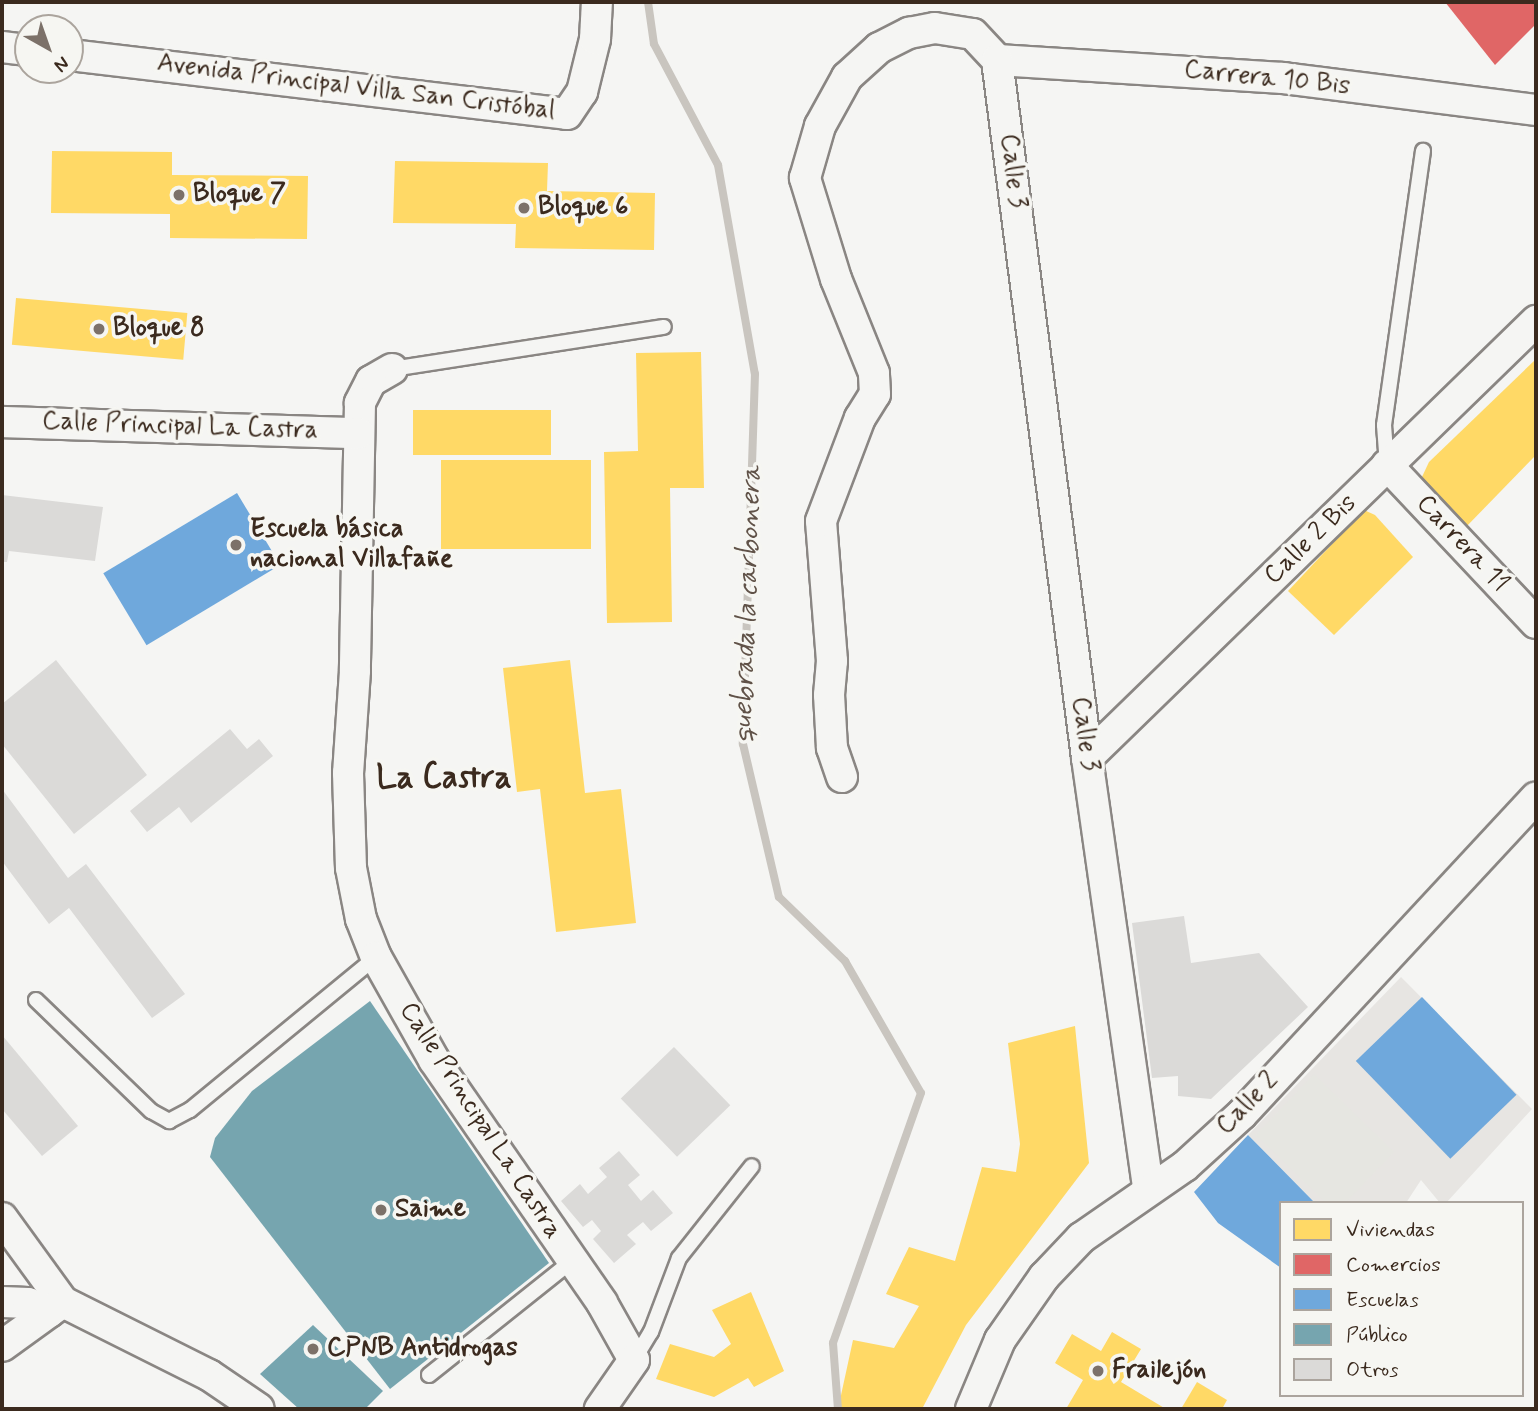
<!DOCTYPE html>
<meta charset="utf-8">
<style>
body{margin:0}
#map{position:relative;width:1538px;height:1411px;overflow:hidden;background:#f5f5f3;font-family:Mynerve,sans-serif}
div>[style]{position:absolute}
.built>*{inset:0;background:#e7e5e2}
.green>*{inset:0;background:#e6e6e1}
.homes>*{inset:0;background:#ffd966;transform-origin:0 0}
.shops>*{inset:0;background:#e06666}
.schools>*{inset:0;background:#6fa8dc;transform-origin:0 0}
.public>*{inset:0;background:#76a5af}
.stream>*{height:8px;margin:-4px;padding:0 4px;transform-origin:4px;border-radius:4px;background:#c9c5bf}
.building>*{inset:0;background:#dbdad8;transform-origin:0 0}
.roads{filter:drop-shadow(2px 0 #8a8683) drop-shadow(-2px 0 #8a8683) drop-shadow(0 2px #8a8683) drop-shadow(0 -2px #8a8683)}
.lane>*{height:14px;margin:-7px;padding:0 7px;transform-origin:7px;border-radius:7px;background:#f5f5f3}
.street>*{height:30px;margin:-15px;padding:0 15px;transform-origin:15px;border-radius:15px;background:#f5f5f3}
.dots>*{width:19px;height:19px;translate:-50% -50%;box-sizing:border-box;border:4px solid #f6f6f2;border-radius:50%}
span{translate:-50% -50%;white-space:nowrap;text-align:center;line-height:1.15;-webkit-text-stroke:7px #f6f6f2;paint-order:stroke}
.street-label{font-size:26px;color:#3b2a1e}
.poi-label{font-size:26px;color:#3b2a1e;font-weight:700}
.left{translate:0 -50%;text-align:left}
.water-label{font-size:28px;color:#605248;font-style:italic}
.district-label{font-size:33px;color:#3b2a1e;font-weight:700}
.frame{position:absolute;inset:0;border:4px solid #3b2a1e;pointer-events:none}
.legend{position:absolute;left:1279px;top:1201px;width:245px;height:196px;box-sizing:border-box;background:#f6f6f2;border:2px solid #aba49d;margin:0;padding:9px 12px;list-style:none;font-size:21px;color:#3b2a1e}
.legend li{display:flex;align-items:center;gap:14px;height:35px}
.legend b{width:35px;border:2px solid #aba49d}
.north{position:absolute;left:14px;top:14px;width:70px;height:70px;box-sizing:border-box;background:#f6f6f2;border:2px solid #aba49d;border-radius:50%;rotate:140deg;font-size:19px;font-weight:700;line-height:28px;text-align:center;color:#3b2a1e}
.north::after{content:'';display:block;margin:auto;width:24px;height:32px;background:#7c7169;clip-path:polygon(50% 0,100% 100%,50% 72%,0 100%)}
</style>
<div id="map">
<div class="built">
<div style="clip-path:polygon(1401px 977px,1532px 1109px,1446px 1203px,1440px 1203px,1421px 1180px,1406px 1203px,1315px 1203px,1248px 1135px)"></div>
</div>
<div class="green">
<div style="clip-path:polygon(1314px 1074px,1394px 1152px,1345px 1203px,1326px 1203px,1256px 1135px)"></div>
</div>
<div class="homes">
<div style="clip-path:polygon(52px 151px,172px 152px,172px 175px,308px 176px,307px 239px,170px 238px,170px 214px,51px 213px)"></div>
<div style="clip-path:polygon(395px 161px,548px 163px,547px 191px,655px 193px,654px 250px,515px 248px,516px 224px,393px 223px)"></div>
<div style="left:16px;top:298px;width:172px;height:47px;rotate:5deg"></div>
<div style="clip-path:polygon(701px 352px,704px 488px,670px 488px,672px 622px,607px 623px,604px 452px,638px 451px,636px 353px)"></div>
<div style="clip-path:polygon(1536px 359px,1536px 455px,1465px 528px,1421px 479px,1429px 462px)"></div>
<div style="left:413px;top:410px;width:138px;height:45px"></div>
<div style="left:591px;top:460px;width:89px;height:150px;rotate:90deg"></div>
<div style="clip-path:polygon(1364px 510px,1375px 515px,1413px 557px,1334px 635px,1288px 591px)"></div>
<div style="clip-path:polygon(570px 660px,585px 793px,621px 789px,636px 923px,556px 932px,540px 789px,517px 792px,503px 668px)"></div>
<div style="clip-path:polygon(1075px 1026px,1089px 1163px,966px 1325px,922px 1409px,838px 1409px,853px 1340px,894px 1348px,919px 1306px,886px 1294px,909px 1247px,955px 1261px,982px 1167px,1016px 1172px,1020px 1144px,1008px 1043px)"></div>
<div style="clip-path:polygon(751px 1292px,784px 1371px,754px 1387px,748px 1378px,714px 1397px,656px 1379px,670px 1344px,714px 1357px,731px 1344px,712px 1310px)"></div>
<div style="clip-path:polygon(1112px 1332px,1141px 1349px,1121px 1382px,1166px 1409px,1066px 1409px,1083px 1380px,1055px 1363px,1072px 1334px,1101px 1351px)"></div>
<div style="clip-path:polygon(1197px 1382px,1227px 1400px,1222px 1409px,1181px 1409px)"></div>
</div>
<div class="shops">
<div style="clip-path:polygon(1445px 2px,1536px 2px,1536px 24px,1495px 65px)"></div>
</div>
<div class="schools">
<div style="left:237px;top:493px;width:84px;height:156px;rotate:59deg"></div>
<div style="left:1422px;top:997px;width:136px;height:92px;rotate:46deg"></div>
<div style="clip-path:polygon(1248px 1135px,1315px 1203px,1281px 1203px,1281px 1268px,1218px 1223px,1194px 1192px)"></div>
</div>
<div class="public">
<div style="clip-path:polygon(370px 1001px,549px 1263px,390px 1389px,210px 1157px,215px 1138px,252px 1091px)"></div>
<div style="clip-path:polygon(313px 1325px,383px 1391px,365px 1409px,299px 1409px,260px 1374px)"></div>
</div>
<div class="stream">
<div style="left:648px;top:2px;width:42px;rotate:81.9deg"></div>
<div style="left:654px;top:44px;width:137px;rotate:62.1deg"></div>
<div style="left:718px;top:165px;width:212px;rotate:80deg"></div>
<div style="left:755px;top:374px;width:370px;rotate:91.9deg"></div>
<div style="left:743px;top:744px;width:157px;rotate:76.8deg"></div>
<div style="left:779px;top:897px;width:92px;rotate:44.1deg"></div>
<div style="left:845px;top:961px;width:152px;rotate:60.1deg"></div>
<div style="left:921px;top:1093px;width:265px;rotate:109.4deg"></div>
<div style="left:833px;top:1343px;width:66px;rotate:85.7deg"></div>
</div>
<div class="building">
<div style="clip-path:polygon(2px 495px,103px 507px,95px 561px,9px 551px,7px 562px,2px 562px)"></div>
<div style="clip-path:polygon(56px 660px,147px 775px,74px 834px,2px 744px,2px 704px)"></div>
<div style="clip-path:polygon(230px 729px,247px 749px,259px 739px,273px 756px,191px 823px,179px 807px,147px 832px,130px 811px)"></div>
<div style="clip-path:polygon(2px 789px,68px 878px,86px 864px,185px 994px,152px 1018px,69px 908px,49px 924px,2px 861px)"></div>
<div style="clip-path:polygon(1184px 916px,1191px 963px,1259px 953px,1308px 1007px,1211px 1099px,1178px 1096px,1178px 1076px,1152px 1078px,1132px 923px)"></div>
<div style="clip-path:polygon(2px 1035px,78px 1126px,42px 1156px,2px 1109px)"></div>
<div style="left:674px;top:1047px;width:81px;height:74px;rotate:46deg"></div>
<div style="clip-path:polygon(619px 1151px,640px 1175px,628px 1185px,641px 1201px,653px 1190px,673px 1213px,651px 1231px,643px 1222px,627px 1235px,636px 1244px,614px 1263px,593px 1239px,601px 1231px,592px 1220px,583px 1227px,561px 1201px,580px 1184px,588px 1194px,607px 1177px,599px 1168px)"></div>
</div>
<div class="roads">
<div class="lane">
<div style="left:392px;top:369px;width:275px;rotate:-8.8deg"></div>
<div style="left:1387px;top:465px;width:40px;rotate:-94.3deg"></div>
<div style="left:1384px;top:425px;width:277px;rotate:-81.9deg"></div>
<div style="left:36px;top:1000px;width:160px;rotate:44deg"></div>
<div style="left:151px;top:1111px;width:21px;rotate:29deg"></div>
<div style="left:169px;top:1121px;width:24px;rotate:-28deg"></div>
<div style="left:190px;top:1110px;width:241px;rotate:-39.4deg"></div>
<div style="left:634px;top:1360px;width:33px;rotate:-59deg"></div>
<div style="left:651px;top:1332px;width:79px;rotate:-69.3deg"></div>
<div style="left:679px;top:1258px;width:117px;rotate:-51.6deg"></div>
<div style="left:429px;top:1375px;width:184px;rotate:-38.6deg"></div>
</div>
<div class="street">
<div style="left:2px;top:47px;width:26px;rotate:7deg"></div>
<div style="left:70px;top:55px;width:500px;rotate:6.77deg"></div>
<div style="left:567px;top:114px;width:27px;rotate:-56deg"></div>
<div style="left:582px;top:92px;width:55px;rotate:-76.2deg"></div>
<div style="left:595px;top:39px;width:37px;rotate:-87deg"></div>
<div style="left:997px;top:60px;width:287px;rotate:3.6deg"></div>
<div style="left:1283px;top:78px;width:255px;rotate:7.2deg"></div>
<div style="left:392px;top:369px;width:24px;rotate:150deg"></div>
<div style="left:371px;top:381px;width:25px;rotate:117deg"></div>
<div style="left:360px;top:403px;width:268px;rotate:91.1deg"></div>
<div style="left:355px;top:671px;width:102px;rotate:93.9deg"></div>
<div style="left:348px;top:773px;width:95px;rotate:88.2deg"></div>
<div style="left:351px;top:868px;width:52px;rotate:78.9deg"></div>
<div style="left:361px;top:919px;width:41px;rotate:68.5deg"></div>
<div style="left:376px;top:957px;width:118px;rotate:60.6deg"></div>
<div style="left:434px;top:1060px;width:295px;rotate:55.3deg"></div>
<div style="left:602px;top:1303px;width:65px;rotate:60.7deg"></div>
<div style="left:634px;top:1360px;width:60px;rotate:124.8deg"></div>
<div style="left:2px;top:422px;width:357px;rotate:1.8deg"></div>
<div style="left:1387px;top:465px;width:217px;rotate:46.7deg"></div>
<div style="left:1087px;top:758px;width:627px;rotate:-44.22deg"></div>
<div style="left:842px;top:777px;width:31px;rotate:-109deg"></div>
<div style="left:832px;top:748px;width:53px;rotate:-93.2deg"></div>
<div style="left:829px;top:695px;width:34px;rotate:-85deg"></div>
<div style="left:832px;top:661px;width:140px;rotate:-94.5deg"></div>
<div style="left:821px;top:521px;width:110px;rotate:-69.3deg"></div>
<div style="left:860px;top:418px;width:28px;rotate:-58deg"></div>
<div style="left:875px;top:394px;width:21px;rotate:-93deg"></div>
<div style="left:874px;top:373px;width:101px;rotate:-112deg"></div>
<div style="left:836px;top:279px;width:106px;rotate:-107.1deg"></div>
<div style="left:805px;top:178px;width:54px;rotate:-73.9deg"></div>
<div style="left:820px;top:126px;width:56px;rotate:-61.1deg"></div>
<div style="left:847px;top:77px;width:43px;rotate:-42.2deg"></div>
<div style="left:879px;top:48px;width:34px;rotate:-27deg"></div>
<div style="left:909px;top:33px;width:26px;rotate:-11deg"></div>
<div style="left:935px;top:28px;width:38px;rotate:9deg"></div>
<div style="left:973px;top:34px;width:35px;rotate:47deg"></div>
<div style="left:997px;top:60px;width:704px;rotate:82.65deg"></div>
<div style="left:1087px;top:758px;width:434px;rotate:81.9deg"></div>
<div style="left:2px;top:1218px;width:104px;rotate:54deg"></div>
<div style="left:63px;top:1302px;width:163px;rotate:26.6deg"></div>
<div style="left:209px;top:1375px;width:60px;rotate:34.2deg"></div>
<div style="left:2px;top:1302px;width:26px;rotate:2deg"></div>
<div style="left:28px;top:1303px;width:23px;rotate:23deg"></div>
<div style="left:2px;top:1346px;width:75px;rotate:-35.8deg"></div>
<div style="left:971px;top:1409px;width:75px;rotate:-67.2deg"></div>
<div style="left:1000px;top:1340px;width:77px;rotate:-55.1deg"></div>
<div style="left:1044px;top:1277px;width:54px;rotate:-46.5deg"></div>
<div style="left:1081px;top:1238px;width:126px;rotate:-34.7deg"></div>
<div style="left:1185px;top:1166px;width:77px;rotate:-42.4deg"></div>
<div style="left:1242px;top:1114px;width:432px;rotate:-47.1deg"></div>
</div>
</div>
<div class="dots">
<div style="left:179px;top:195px;background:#7c7169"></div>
<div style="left:524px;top:208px;background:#7c7169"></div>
<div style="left:99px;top:329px;background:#7c7169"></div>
<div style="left:236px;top:545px;background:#7c7169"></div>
<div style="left:381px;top:1210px;background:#7c7169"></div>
<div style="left:313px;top:1349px;background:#7c7169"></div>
<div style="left:1098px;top:1371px;background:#7c7169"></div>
</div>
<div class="street-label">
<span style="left:1267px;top:79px;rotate:6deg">Carrera 10 Bis</span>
<span style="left:356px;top:88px;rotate:7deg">Avenida Principal Villa San Cristóbal</span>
<span style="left:1012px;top:171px;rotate:83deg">Calle 3</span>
<span style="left:180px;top:427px;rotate:2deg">Calle Principal La Castra</span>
<span style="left:1311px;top:540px;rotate:-44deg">Calle 2 Bis</span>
<span style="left:1462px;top:544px;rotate:47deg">Carrera 11</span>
<span style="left:1084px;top:734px;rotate:82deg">Calle 3</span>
<span style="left:1248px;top:1104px;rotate:-46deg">Calle 2</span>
<span style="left:480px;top:1121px;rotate:57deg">Calle Principal La Castra</span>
</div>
<div class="poi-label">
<span class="left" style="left:193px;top:195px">Bloque 7</span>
<span class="left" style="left:538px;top:208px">Bloque 6</span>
<span class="left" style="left:113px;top:329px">Bloque 8</span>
<span class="left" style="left:250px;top:545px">Escuela básica<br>nacional Villafañe</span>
<span class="left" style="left:395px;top:1210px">Saime</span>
<span class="left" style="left:327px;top:1349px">CPNB Antidrogas</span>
<span class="left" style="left:1112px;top:1371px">Frailejón</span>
</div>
<div class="water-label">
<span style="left:748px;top:604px;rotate:-88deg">quebrada la carbonera</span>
</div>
<div class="district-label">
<span style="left:444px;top:779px">La Castra</span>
</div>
<div class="frame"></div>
<ul class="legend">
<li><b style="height:19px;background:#ffd966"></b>Viviendas</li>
<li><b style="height:19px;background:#e06666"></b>Comercios</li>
<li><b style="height:19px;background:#6fa8dc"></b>Escuelas</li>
<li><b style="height:19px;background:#76a5af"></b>Público</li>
<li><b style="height:19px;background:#dbdad8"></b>Otros</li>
</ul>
<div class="north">N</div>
</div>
